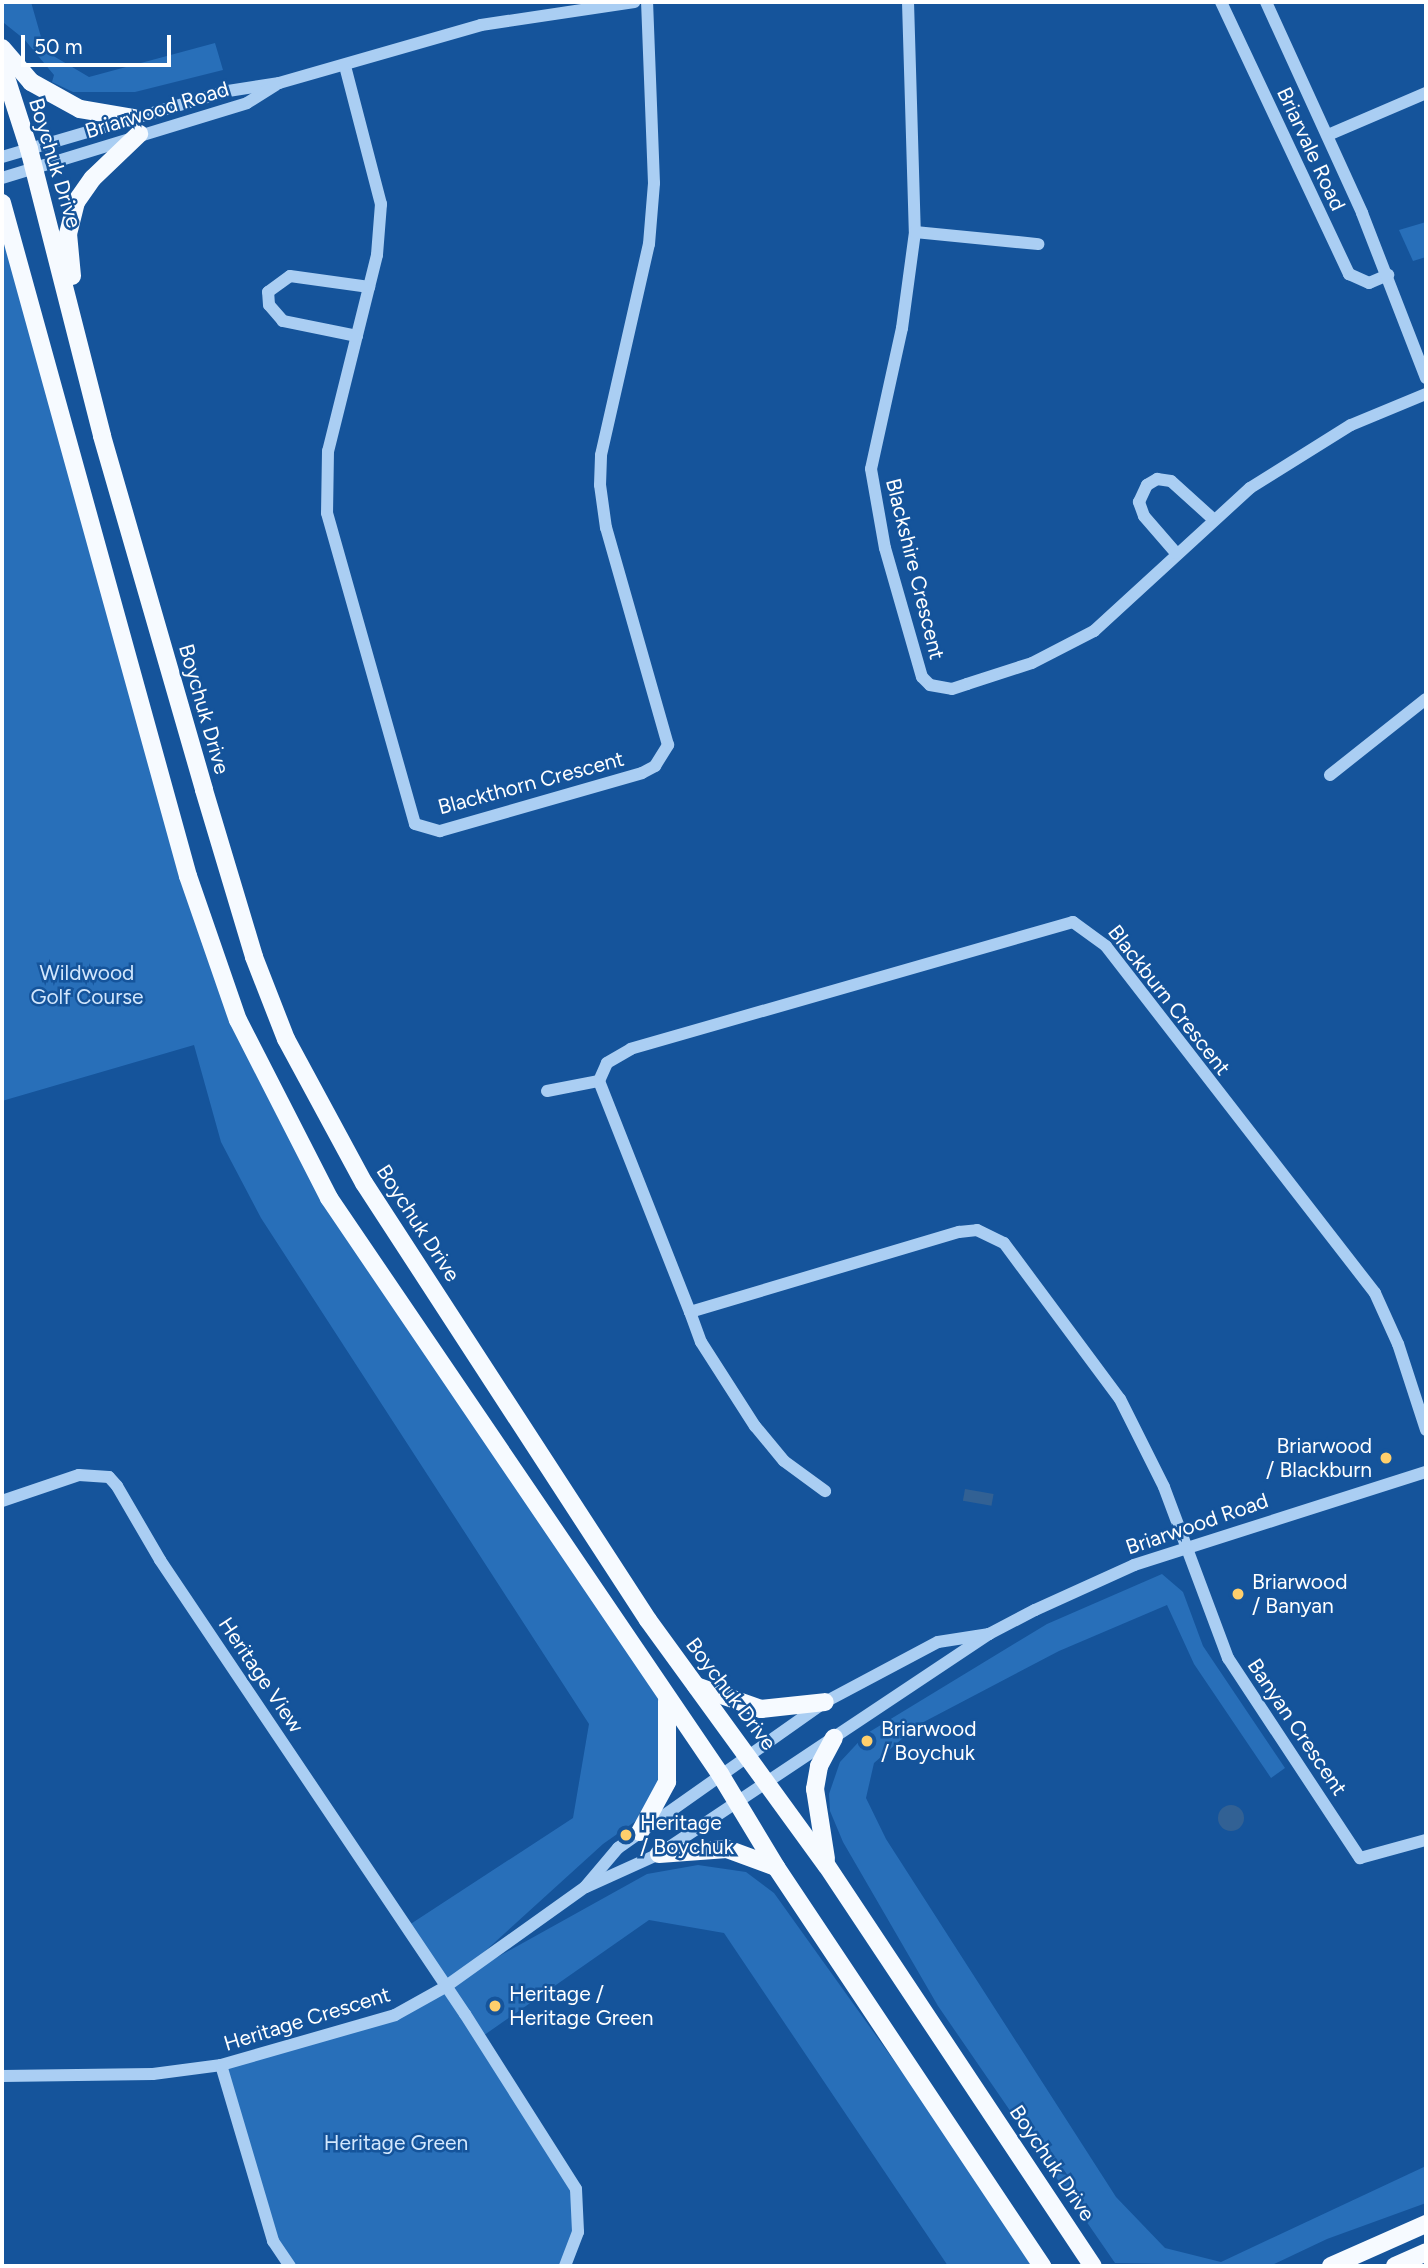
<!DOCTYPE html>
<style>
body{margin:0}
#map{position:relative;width:1428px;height:2268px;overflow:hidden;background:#15549b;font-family:Figtree,sans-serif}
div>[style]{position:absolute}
.green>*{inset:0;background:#286fb9}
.water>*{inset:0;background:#326194;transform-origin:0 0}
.round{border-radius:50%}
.minor>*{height:12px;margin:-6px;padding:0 6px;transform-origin:6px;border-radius:6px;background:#aacef3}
.major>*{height:18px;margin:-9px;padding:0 9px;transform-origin:9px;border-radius:9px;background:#f6faff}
.dots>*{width:19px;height:19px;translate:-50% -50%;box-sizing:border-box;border:4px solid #15549b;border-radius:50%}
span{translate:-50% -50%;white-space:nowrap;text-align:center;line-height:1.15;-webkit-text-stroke:5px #15549b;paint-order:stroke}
.street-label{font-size:21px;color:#fff}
.park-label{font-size:21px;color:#d2e7fd}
.poi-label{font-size:21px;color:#fff}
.right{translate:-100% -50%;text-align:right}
.left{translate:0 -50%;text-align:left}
.frame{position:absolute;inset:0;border:4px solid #fff;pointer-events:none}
.scale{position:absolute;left:21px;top:35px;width:150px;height:32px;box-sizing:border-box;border:4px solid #fff;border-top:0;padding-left:9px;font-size:21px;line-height:24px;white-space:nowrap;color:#fff;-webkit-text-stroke:5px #15549b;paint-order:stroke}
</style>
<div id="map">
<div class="green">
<div style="clip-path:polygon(2px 2px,31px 2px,45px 51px,89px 77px,215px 43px,223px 70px,135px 92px,73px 92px,52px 82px,54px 75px,24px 39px,4px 23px)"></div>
<div style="clip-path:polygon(2px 204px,238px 1020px,329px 1198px,667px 1701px,657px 1806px,603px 1844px,449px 1984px,647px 1874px,698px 1865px,746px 1872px,774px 1893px,1041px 2266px,948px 2266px,724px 1933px,649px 1920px,480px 2038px,576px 2189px,578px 2232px,565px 2266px,290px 2266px,273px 2241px,224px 2067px,395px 2015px,445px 1987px,406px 1927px,573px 1818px,589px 1724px,261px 1218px,221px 1142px,194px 1045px,2px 1101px)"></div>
<div style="clip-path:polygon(1426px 222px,1426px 257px,1413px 261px,1399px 230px)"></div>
<div style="clip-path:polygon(1162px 1574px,1183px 1592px,1203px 1646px,1285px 1768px,1271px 1778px,1194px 1664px,1167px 1605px,1059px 1651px,918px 1725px,874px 1763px,866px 1798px,886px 1839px,1116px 2197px,1165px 2248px,1221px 2262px,1426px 2166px,1426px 2203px,1327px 2239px,1270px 2266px,1115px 2263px,938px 2006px,843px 1842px,830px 1811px,829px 1794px,840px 1762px,866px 1734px,1047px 1624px)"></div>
</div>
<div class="water">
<div style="left:965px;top:1489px;width:29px;height:12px;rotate:10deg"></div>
<div class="round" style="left:1218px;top:1805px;width:26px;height:26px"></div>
</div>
<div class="minor">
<div style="left:908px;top:2px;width:230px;rotate:88.3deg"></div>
<div style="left:915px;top:232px;width:97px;rotate:97.7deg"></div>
<div style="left:902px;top:328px;width:144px;rotate:102.4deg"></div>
<div style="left:871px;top:469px;width:80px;rotate:80deg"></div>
<div style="left:885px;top:548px;width:134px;rotate:74deg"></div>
<div style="left:922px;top:677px;width:11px;rotate:45deg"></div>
<div style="left:930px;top:685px;width:22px;rotate:10deg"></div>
<div style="left:952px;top:689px;width:16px;rotate:-18deg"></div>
<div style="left:967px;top:684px;width:68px;rotate:-17.9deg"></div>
<div style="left:1032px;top:663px;width:70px;rotate:-27.3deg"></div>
<div style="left:1094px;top:631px;width:212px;rotate:-42.5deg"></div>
<div style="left:1250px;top:488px;width:119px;rotate:-32deg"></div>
<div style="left:1351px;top:425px;width:81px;rotate:-22.5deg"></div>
<div style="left:1221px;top:2px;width:301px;rotate:64.8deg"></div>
<div style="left:1349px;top:274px;width:22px;rotate:24deg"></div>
<div style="left:1369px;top:283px;width:21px;rotate:-23deg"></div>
<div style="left:1266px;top:2px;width:232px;rotate:65.5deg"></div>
<div style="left:1362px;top:213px;width:177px;rotate:68.8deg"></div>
<div style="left:345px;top:66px;width:143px;rotate:75.4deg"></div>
<div style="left:381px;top:204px;width:51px;rotate:94.5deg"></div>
<div style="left:377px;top:255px;width:202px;rotate:104deg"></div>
<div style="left:328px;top:451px;width:62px;rotate:90.9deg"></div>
<div style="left:327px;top:513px;width:323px;rotate:74.2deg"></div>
<div style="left:415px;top:824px;width:26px;rotate:16deg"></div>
<div style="left:440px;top:831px;width:210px;rotate:-16deg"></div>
<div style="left:642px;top:773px;width:15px;rotate:-28deg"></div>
<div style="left:655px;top:766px;width:25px;rotate:-58deg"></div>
<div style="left:668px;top:745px;width:226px;rotate:-105.9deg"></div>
<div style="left:606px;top:528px;width:43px;rotate:-97.9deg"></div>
<div style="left:600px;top:485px;width:30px;rotate:-88deg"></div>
<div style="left:601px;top:455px;width:216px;rotate:-77.2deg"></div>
<div style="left:649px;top:244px;width:61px;rotate:-85.3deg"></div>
<div style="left:654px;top:183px;width:181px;rotate:-92.2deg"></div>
<div style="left:1328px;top:135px;width:107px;rotate:-23.2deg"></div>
<div style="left:2px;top:157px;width:235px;rotate:-16.3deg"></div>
<div style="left:228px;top:91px;width:52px;rotate:-8.9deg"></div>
<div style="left:279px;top:83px;width:210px;rotate:-16deg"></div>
<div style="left:481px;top:25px;width:155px;rotate:-8.5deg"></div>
<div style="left:2px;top:178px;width:256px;rotate:-17deg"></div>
<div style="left:247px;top:103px;width:34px;rotate:-32deg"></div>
<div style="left:915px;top:232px;width:124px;rotate:5.6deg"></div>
<div style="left:357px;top:336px;width:76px;rotate:-168.5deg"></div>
<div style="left:283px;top:321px;width:21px;rotate:-131deg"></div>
<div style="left:269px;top:305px;width:13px;rotate:-94deg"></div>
<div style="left:268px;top:292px;width:27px;rotate:-36deg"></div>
<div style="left:290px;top:276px;width:80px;rotate:7.9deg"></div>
<div style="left:1176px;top:553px;width:49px;rotate:-130.9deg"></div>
<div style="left:1144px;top:516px;width:15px;rotate:-110deg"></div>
<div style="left:1139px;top:502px;width:19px;rotate:-65deg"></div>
<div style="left:1147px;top:485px;width:12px;rotate:-31deg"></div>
<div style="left:1157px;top:479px;width:14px;rotate:8deg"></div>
<div style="left:1171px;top:481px;width:57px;rotate:42.1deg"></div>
<div style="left:1330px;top:775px;width:122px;rotate:-38.4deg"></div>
<div style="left:547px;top:1091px;width:53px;rotate:-10.9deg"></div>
<div style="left:690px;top:1312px;width:32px;rotate:70deg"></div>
<div style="left:701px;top:1342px;width:100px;rotate:57.3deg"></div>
<div style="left:755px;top:1426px;width:45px;rotate:50.4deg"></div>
<div style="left:784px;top:1461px;width:51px;rotate:36.2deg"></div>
<div style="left:1426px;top:1430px;width:90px;rotate:-108deg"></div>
<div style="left:1398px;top:1344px;width:56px;rotate:-114.3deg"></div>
<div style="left:1375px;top:1293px;width:439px;rotate:-127.8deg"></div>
<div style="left:1106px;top:946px;width:41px;rotate:-144deg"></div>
<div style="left:1073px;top:922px;width:460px;rotate:164deg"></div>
<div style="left:631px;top:1049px;width:28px;rotate:150deg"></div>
<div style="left:607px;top:1063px;width:20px;rotate:114deg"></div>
<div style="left:599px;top:1081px;width:248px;rotate:68.5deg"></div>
<div style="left:690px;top:1312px;width:281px;rotate:-16.6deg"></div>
<div style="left:959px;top:1232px;width:18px;rotate:-6deg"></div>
<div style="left:977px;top:1230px;width:30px;rotate:26deg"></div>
<div style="left:1004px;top:1243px;width:194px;rotate:53.4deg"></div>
<div style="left:1120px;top:1399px;width:98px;rotate:63.4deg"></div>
<div style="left:1164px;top:1487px;width:183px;rotate:69.5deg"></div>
<div style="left:1228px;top:1658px;width:240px;rotate:56.6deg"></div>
<div style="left:1360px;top:1858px;width:68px;rotate:-15.3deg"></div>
<div style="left:2px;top:1501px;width:81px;rotate:-18.7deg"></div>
<div style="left:79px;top:1475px;width:30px;rotate:4deg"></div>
<div style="left:109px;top:1477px;width:12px;rotate:48deg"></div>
<div style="left:117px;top:1486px;width:86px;rotate:59.8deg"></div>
<div style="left:160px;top:1560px;width:547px;rotate:56.11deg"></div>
<div style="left:465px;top:2014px;width:207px;rotate:57.6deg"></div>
<div style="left:576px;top:2189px;width:43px;rotate:87.3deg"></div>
<div style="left:578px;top:2232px;width:36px;rotate:111deg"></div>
<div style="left:586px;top:1887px;width:80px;rotate:-24.3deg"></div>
<div style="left:659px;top:1854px;width:397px;rotate:-33.7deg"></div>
<div style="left:989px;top:1634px;width:52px;rotate:-27.6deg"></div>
<div style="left:1035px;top:1610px;width:109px;rotate:-24.4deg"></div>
<div style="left:1134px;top:1565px;width:306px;rotate:-17.7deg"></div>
<div style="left:221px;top:2065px;width:184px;rotate:73.5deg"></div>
<div style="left:273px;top:2241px;width:30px;rotate:56deg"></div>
<div style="left:2px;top:2076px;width:151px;rotate:-0.8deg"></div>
<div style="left:153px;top:2074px;width:69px;rotate:-7.5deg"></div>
<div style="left:221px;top:2065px;width:181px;rotate:-16deg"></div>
<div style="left:395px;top:2015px;width:57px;rotate:-29.2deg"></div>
<div style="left:445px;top:1987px;width:172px;rotate:-35.5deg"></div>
<div style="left:585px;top:1887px;width:51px;rotate:-49.8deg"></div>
<div style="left:618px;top:1848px;width:253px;rotate:-35.2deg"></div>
<div style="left:825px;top:1702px;width:128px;rotate:-28deg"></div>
<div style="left:938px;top:1642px;width:52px;rotate:-8.9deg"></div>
</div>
<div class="major">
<div style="left:2px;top:48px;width:45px;rotate:49.5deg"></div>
<div style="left:31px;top:82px;width:56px;rotate:28.9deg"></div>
<div style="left:80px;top:109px;width:55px;rotate:9.5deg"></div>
<div style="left:2px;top:65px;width:88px;rotate:72.2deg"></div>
<div style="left:29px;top:149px;width:296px;rotate:75.7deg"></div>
<div style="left:102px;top:436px;width:368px;rotate:73.9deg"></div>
<div style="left:204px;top:790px;width:174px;rotate:73.3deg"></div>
<div style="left:254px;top:957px;width:88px;rotate:68.7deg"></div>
<div style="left:286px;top:1039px;width:164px;rotate:61.6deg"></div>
<div style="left:364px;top:1183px;width:521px;rotate:56.98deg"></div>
<div style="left:648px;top:1620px;width:304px;rotate:54deg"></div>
<div style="left:827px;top:1866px;width:480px;rotate:56.4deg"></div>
<div style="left:2px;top:203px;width:698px;rotate:74.55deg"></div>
<div style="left:188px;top:876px;width:152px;rotate:70.9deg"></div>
<div style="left:238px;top:1020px;width:200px;rotate:62.9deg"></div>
<div style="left:329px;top:1198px;width:696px;rotate:55.83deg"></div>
<div style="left:720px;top:1774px;width:109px;rotate:58.9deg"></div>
<div style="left:776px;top:1867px;width:480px;rotate:56.3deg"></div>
<div style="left:72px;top:276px;width:42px;rotate:-95.4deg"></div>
<div style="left:68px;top:234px;width:33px;rotate:-76deg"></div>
<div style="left:76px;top:202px;width:29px;rotate:-55deg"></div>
<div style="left:93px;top:178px;width:64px;rotate:-43.7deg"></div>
<div style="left:696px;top:1686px;width:69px;rotate:19.5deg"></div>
<div style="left:761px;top:1709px;width:64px;rotate:-6.2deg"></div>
<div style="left:640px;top:1832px;width:57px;rotate:-61.6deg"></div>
<div style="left:667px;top:1782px;width:81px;rotate:-90deg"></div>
<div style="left:659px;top:1854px;width:68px;rotate:-4.2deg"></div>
<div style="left:727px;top:1849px;width:52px;rotate:20.2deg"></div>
<div style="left:826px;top:1859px;width:71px;rotate:-98.9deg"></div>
<div style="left:815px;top:1789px;width:23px;rotate:-80deg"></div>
<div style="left:819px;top:1766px;width:32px;rotate:-62deg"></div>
<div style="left:1331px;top:2266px;width:104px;rotate:-23.9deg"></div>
<div style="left:1395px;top:2266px;width:34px;rotate:-24deg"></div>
</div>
<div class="dots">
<div style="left:1386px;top:1458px;background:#ffcf6c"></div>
<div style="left:1238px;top:1594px;background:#ffcf6c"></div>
<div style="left:867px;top:1741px;background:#ffcf6c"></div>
<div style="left:626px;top:1835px;background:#ffcf6c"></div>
<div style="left:495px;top:2006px;background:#ffcf6c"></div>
</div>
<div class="street-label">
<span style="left:157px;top:110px;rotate:-17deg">Briarwood Road</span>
<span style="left:1311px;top:149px;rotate:65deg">Briarvale Road</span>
<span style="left:55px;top:163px;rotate:73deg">Boychuk Drive</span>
<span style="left:915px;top:569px;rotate:76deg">Blackshire Crescent</span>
<span style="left:204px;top:709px;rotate:74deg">Boychuk Drive</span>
<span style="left:531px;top:783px;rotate:-15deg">Blackthorn Crescent</span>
<span style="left:1169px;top:1000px;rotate:52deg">Blackburn Crescent</span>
<span style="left:418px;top:1223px;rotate:57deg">Boychuk Drive</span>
<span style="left:1197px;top:1524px;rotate:-19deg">Briarwood Road</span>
<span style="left:261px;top:1675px;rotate:56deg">Heritage View</span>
<span style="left:731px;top:1694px;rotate:53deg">Boychuk Drive</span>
<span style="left:1297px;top:1727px;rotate:56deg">Banyan Crescent</span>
<span style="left:307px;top:2019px;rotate:-17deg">Heritage Crescent</span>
<span style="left:1052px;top:2163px;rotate:56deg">Boychuk Drive</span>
</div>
<div class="park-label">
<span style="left:87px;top:985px">Wildwood<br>Golf Course</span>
<span style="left:396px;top:2143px">Heritage Green</span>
</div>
<div class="poi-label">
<span class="right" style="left:1372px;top:1458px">Briarwood<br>/ Blackburn</span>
<span class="left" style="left:1252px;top:1594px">Briarwood<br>/ Banyan</span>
<span class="left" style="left:881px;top:1741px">Briarwood<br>/ Boychuk</span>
<span class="left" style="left:640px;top:1835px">Heritage<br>/ Boychuk</span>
<span class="left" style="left:509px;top:2006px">Heritage /<br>Heritage Green</span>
</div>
<div class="frame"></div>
<div class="scale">50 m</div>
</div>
